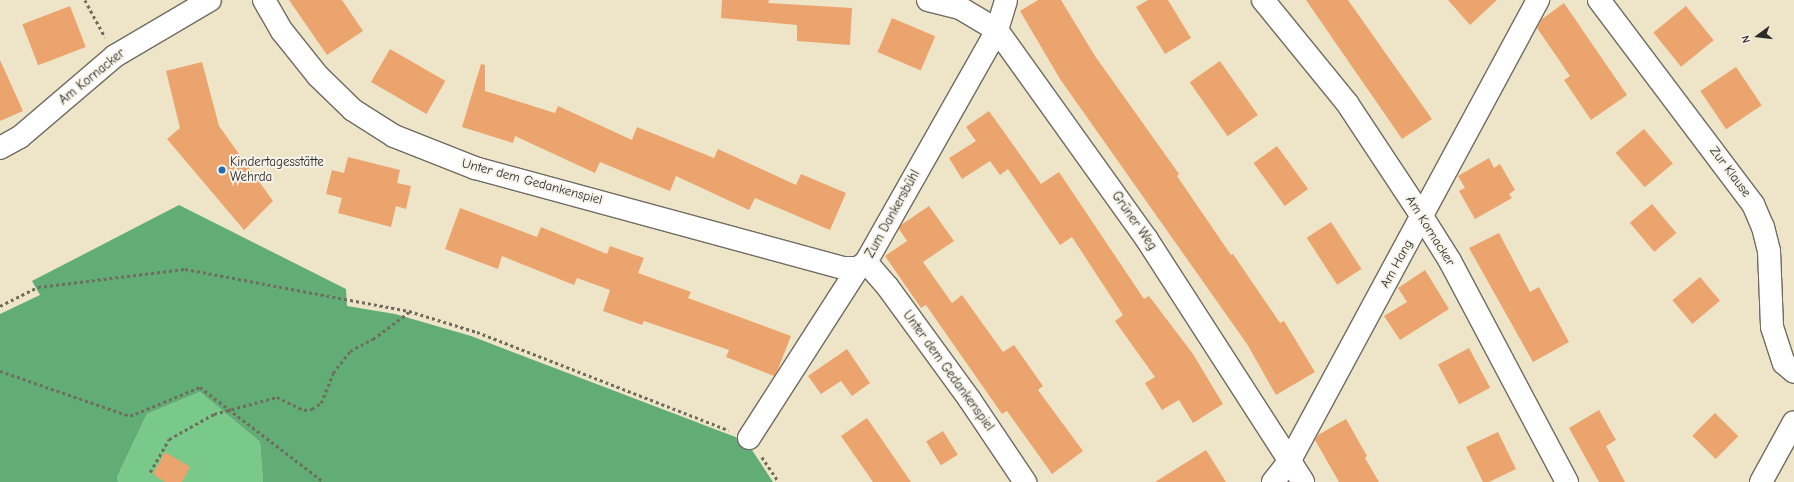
<!DOCTYPE html>
<meta charset="utf-8">
<style>
body{margin:0}
#map{position:relative;width:1794px;height:482px;overflow:hidden;background:#eee5c8;font-family:"Comic Neue",sans-serif}
div>[style]{position:absolute}
.green>*{inset:0;background:#79c98a}
.forest>*{inset:0;background:#62ad76}
.building>*{inset:0;background:#eca46f;transform-origin:0 0}
.path>*{height:2.5px;margin-top:-1.25px;transform-origin:0;background:repeating-linear-gradient(90deg,#6f6c62 0 3px,transparent 0 6px)}
.roads{filter:drop-shadow(1px 0 #6f6c62) drop-shadow(-1px 0 #6f6c62) drop-shadow(0 1px #6f6c62) drop-shadow(0 -1px #6f6c62)}
.minor>*{height:22px;margin:-11px;padding:0 11px;transform-origin:11px;border-radius:11px;background:#fff}
.dots>*{width:11px;height:11px;translate:-50% -50%;box-sizing:border-box;border:2px solid #f7f3e8;border-radius:50%}
span{translate:-50% -50%;white-space:nowrap;text-align:center;line-height:1.15;-webkit-text-stroke:4px #f7f3e8;paint-order:stroke}
.street-label{font-size:13px;color:#2b2b2b}
.poi-label{font-size:13px;color:#2b2b2b}
.left{translate:0 -50%;text-align:left}
.north{position:absolute;left:1738px;top:16px;width:40px;height:40px;-webkit-text-stroke:3px #f7f3e8;paint-order:stroke;rotate:255deg;font-size:11px;font-weight:700;line-height:16px;text-align:center;color:#2b2b2b}
.north::after{content:'';display:block;margin:auto;width:14px;height:18px;background:#2b2b2b;clip-path:polygon(50% 0,100% 100%,50% 72%,0 100%)}
</style>
<div id="map">
<div class="green">
<div style="clip-path:polygon(200px 392px,260px 442px,263px 482px,118px 482px,117px 477px,147px 414px)"></div>
</div>
<div class="forest">
<div style="clip-path:polygon(179px 205px,346px 289px,347px 306px,395px 314px,471px 336px,746px 441px,773px 482px,263px 482px,260px 442px,200px 392px,147px 414px,117px 477px,118px 482px,0 482px,0 314px,40px 295px,32px 281px)"></div>
</div>
<div class="building">
<div style="clip-path:polygon(289px 0,342px 0,363px 31px,327px 55px)"></div>
<div style="clip-path:polygon(722px 0,769px 0,768px 3px,852px 8px,850px 45px,797px 41px,797px 25px,721px 18px)"></div>
<div style="clip-path:polygon(1038px 0,1061px 0,1095px 56px,1179px 174px,1177px 176px,1231px 255px,1233px 254px,1280px 323px,1284px 321px,1315px 372px,1276px 395px,1247px 344px,1060px 79px,1020px 11px)"></div>
<div style="clip-path:polygon(1148px 0,1168px 0,1191px 38px,1165px 54px,1136px 7px)"></div>
<div style="clip-path:polygon(1306px 0,1348px 0,1432px 119px,1402px 139px)"></div>
<div style="clip-path:polygon(1448px 0,1497px 0,1470px 25px)"></div>
<div style="clip-path:polygon(1564px 3px,1627px 95px,1591px 120px,1564px 80px,1570px 76px,1537px 28px,1542px 19px)"></div>
<div style="left:70px;top:6px;width:44px;height:51px;rotate:69deg"></div>
<div style="left:1686px;top:6px;width:44px;height:42px;rotate:51deg"></div>
<div style="left:892px;top:18px;width:47px;height:37px;rotate:23deg"></div>
<div style="left:390px;top:49px;width:64px;height:38px;rotate:30deg"></div>
<div style="clip-path:polygon(0 60px,23px 111px,0 121px)"></div>
<div style="left:1220px;top:61px;width:66px;height:37px;rotate:55deg"></div>
<div style="clip-path:polygon(202px 62px,219px 126px,273px 201px,244px 230px,167px 139px,180px 128px,166px 71px)"></div>
<div style="clip-path:polygon(481px 64px,485px 65px,485px 91px,555px 113px,558px 106px,632px 140px,637px 127px,714px 158px,718px 149px,796px 185px,801px 174px,846px 193px,830px 230px,755px 198px,749px 210px,676px 176px,670px 191px,600px 162px,595px 173px,515px 136px,513px 143px,462px 127px)"></div>
<div style="left:1736px;top:67px;width:46px;height:43px;rotate:56deg"></div>
<div style="clip-path:polygon(989px 111px,1041px 184px,1059px 172px,1144px 299px,1149px 296px,1193px 354px,1223px 404px,1193px 423px,1179px 400px,1162px 410px,1145px 383px,1155px 377px,1115px 321px,1123px 315px,1072px 237px,1060px 245px,1008px 169px,1000px 175px,990px 161px,962px 179px,949px 158px,976px 141px,966px 127px)"></div>
<div style="left:1644px;top:129px;width:45px;height:37px;rotate:50deg"></div>
<div style="left:1277px;top:146px;width:53px;height:29px;rotate:54deg"></div>
<div style="clip-path:polygon(348px 157px,400px 170px,397px 183px,411px 186px,406px 209px,396px 206px,391px 227px,338px 213px,342px 198px,326px 194px,332px 170px,344px 173px)"></div>
<div style="clip-path:polygon(1489px 158px,1494px 168px,1500px 164px,1515px 190px,1509px 194px,1512px 198px,1475px 219px,1459px 191px,1465px 188px,1458px 176px)"></div>
<div style="left:1652px;top:204px;width:38px;height:29px;rotate:50deg"></div>
<div style="clip-path:polygon(929px 206px,954px 241px,923px 262px,952px 303px,962px 295px,1003px 352px,1014px 345px,1043px 386px,1038px 390px,1083px 451px,1052px 474px,1007px 411px,1002px 414px,926px 305px,921px 308px,885px 256px,907px 241px,899px 229px,901px 225px)"></div>
<div style="clip-path:polygon(460px 208px,537px 237px,541px 227px,607px 254px,610px 246px,644px 258px,638px 273px,691px 292px,688px 298px,791px 336px,778px 369px,774px 376px,726px 357px,729px 350px,644px 321px,642px 325px,603px 311px,610px 290px,577px 278px,574px 285px,502px 256px,498px 269px,445px 249px)"></div>
<div style="left:1331px;top:222px;width:56px;height:29px;rotate:57deg"></div>
<div style="clip-path:polygon(1499px 233px,1530px 292px,1539px 287px,1569px 342px,1533px 362px,1469px 248px)"></div>
<div style="clip-path:polygon(1425px 270px,1449px 309px,1400px 340px,1384px 316px,1407px 302px,1398px 288px)"></div>
<div style="left:1700px;top:277px;width:31px;height:36px;rotate:50deg"></div>
<div style="left:1469px;top:348px;width:45px;height:35px;rotate:62deg"></div>
<div style="clip-path:polygon(847px 349px,870px 383px,852px 396px,841px 381px,821px 394px,808px 376px)"></div>
<div style="clip-path:polygon(1599px 410px,1616px 440px,1606px 446px,1625px 482px,1599px 482px,1569px 428px)"></div>
<div style="left:1715px;top:413px;width:33px;height:32px;rotate:45deg"></div>
<div style="clip-path:polygon(867px 418px,911px 482px,873px 482px,841px 436px)"></div>
<div style="clip-path:polygon(1346px 419px,1367px 456px,1365px 458px,1379px 482px,1339px 482px,1315px 440px,1318px 435px)"></div>
<div style="left:943px;top:431px;width:28px;height:20px;rotate:58deg"></div>
<div style="clip-path:polygon(1498px 432px,1516px 469px,1489px 482px,1483px 482px,1466px 447px)"></div>
<div style="clip-path:polygon(1206px 450px,1226px 482px,1155px 482px)"></div>
<div style="clip-path:polygon(165px 452px,190px 467px,182px 482px,165px 482px,153px 474px)"></div>
</div>
<div class="path">
<div style="left:85px;top:0;width:42px;rotate:61.6deg"></div>
<div style="left:0;top:306px;width:42px;rotate:-26.6deg"></div>
<div style="left:38px;top:287px;width:148px;rotate:-7deg"></div>
<div style="left:185px;top:269px;width:228px;rotate:10.6deg"></div>
<div style="left:409px;top:311px;width:71px;rotate:17.2deg"></div>
<div style="left:477px;top:332px;width:270px;rotate:21.3deg"></div>
<div style="left:0;top:371px;width:138px;rotate:19.1deg"></div>
<div style="left:130px;top:416px;width:76px;rotate:-22.5deg"></div>
<div style="left:200px;top:387px;width:156px;rotate:37.5deg"></div>
<div style="left:762px;top:457px;width:30px;rotate:56deg"></div>
<div style="left:150px;top:472px;width:38px;rotate:-60deg"></div>
<div style="left:169px;top:439px;width:51px;rotate:-29.1deg"></div>
<div style="left:214px;top:414px;width:65px;rotate:-15.1deg"></div>
<div style="left:277px;top:397px;width:30px;rotate:26deg"></div>
<div style="left:304px;top:410px;width:8px;rotate:-7deg"></div>
<div style="left:312px;top:409px;width:11px;rotate:-34deg"></div>
<div style="left:321px;top:403px;width:32px;rotate:-68deg"></div>
<div style="left:333px;top:373px;width:28px;rotate:-52deg"></div>
<div style="left:350px;top:351px;width:26px;rotate:-28deg"></div>
<div style="left:373px;top:339px;width:45px;rotate:-36.9deg"></div>
</div>
<div class="roads">
<div class="minor">
<div style="left:264px;top:0;width:36px;rotate:60deg"></div>
<div style="left:282px;top:31px;width:58px;rotate:51.3deg"></div>
<div style="left:318px;top:76px;width:49px;rotate:44.2deg"></div>
<div style="left:353px;top:110px;width:49px;rotate:32.4deg"></div>
<div style="left:394px;top:136px;width:87px;rotate:21.6deg"></div>
<div style="left:475px;top:168px;width:382px;rotate:15.2deg"></div>
<div style="left:844px;top:268px;width:14px"></div>
<div style="left:928px;top:0;width:33px;rotate:14deg"></div>
<div style="left:960px;top:8px;width:43px;rotate:30.7deg"></div>
<div style="left:997px;top:30px;width:256px;rotate:54.4deg"></div>
<div style="left:1146px;top:238px;width:290px;rotate:57.2deg"></div>
<div style="left:1263px;top:0;width:133px;rotate:50.8deg"></div>
<div style="left:1347px;top:103px;width:138px;rotate:56.5deg"></div>
<div style="left:1423px;top:218px;width:51px;rotate:57.9deg"></div>
<div style="left:1450px;top:261px;width:250px;rotate:62.1deg"></div>
<div style="left:1599px;top:0;width:256px;rotate:53deg"></div>
<div style="left:1753px;top:204px;width:25px;rotate:67deg"></div>
<div style="left:1763px;top:227px;width:25px;rotate:76deg"></div>
<div style="left:1769px;top:251px;width:76px;rotate:87.7deg"></div>
<div style="left:1772px;top:327px;width:38px;rotate:72deg"></div>
<div style="left:1784px;top:363px;width:13px;rotate:42deg"></div>
<div style="left:0;top:148px;width:23px;rotate:-29deg"></div>
<div style="left:20px;top:137px;width:125px;rotate:-40.5deg"></div>
<div style="left:115px;top:56px;width:110px;rotate:-30.5deg"></div>
<div style="left:866px;top:262px;width:32px;rotate:49deg"></div>
<div style="left:887px;top:286px;width:141px;rotate:53.9deg"></div>
<div style="left:970px;top:400px;width:99px;rotate:56.1deg"></div>
<div style="left:749px;top:438px;width:202px;rotate:-57.3deg"></div>
<div style="left:858px;top:268px;width:10px;rotate:-37deg"></div>
<div style="left:866px;top:262px;width:266px;rotate:-60.5deg"></div>
<div style="left:997px;top:30px;width:31px;rotate:-73deg"></div>
<div style="left:1273px;top:482px;width:28px;rotate:-52deg"></div>
<div style="left:1290px;top:460px;width:523px;rotate:-61.67deg"></div>
<div style="left:1761px;top:482px;width:68px;rotate:-61.2deg"></div>
</div>
</div>
<div class="dots">
<div style="left:222px;top:170px;background:#1f6fb2"></div>
</div>
<div class="street-label">
<span style="left:92px;top:77px;rotate:-39deg">Am Kornacker</span>
<span style="left:1730px;top:172px;rotate:53deg">Zur Klause</span>
<span style="left:532px;top:182px;rotate:15deg">Unter dem Gedankenspiel</span>
<span style="left:893px;top:214px;rotate:-61deg">Zum Dankersbühl</span>
<span style="left:1134px;top:221px;rotate:55deg">Grüner Weg</span>
<span style="left:1430px;top:231px;rotate:58deg">Am Kornacker</span>
<span style="left:1397px;top:264px;rotate:-61deg">Am Hang</span>
<span style="left:948px;top:371px;rotate:54deg">Unter dem Gedankenspiel</span>
</div>
<div class="poi-label">
<span class="left" style="left:230px;top:170px">Kindertagesstätte<br>Wehrda</span>
</div>
<div class="north">N</div>
</div>
